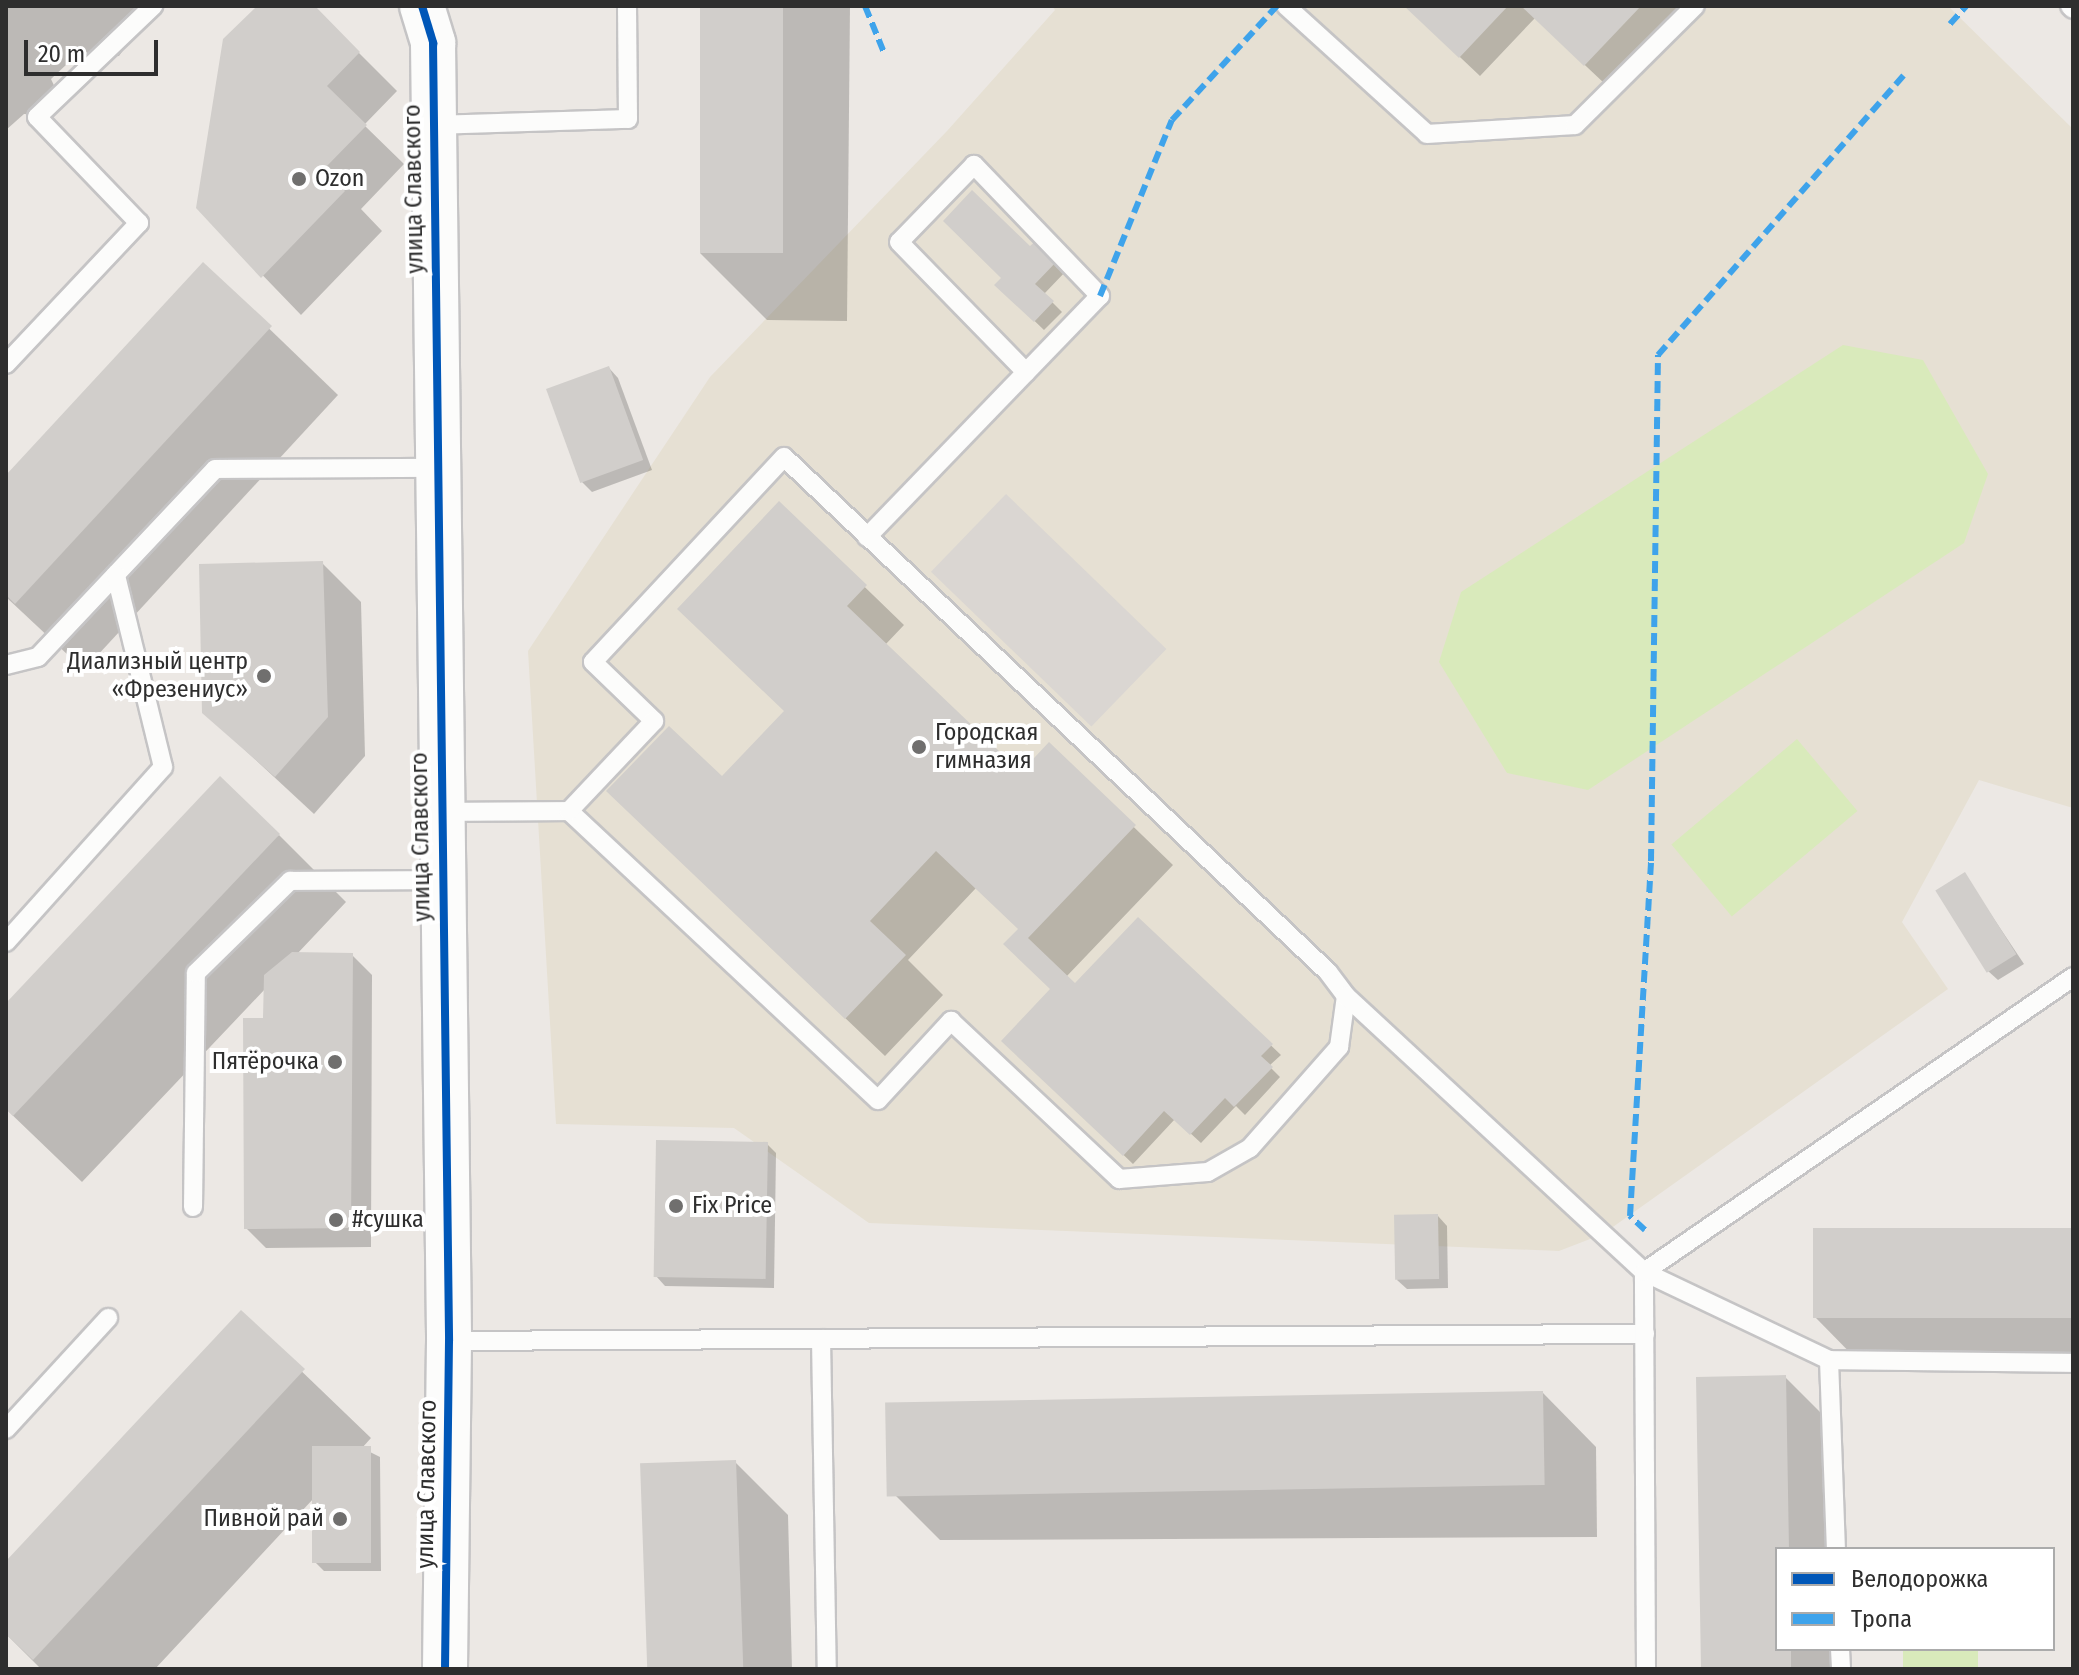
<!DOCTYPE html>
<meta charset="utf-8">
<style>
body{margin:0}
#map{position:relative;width:2079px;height:1675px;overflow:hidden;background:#ece8e4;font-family:"Fira Sans Condensed",sans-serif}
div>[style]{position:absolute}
.education>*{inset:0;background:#e6e0d3}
.pitch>*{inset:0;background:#d9eabb;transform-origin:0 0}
.plaza>*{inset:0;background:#dad6d2;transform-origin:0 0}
.shadow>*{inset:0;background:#0003}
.building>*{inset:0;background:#d1cecb;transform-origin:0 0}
.roads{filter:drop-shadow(2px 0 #c5c4c5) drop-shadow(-2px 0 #c5c4c5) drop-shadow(0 2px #c5c4c5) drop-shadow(0 -2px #c5c4c5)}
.lane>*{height:18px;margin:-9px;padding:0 9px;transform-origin:9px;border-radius:9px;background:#fcfcfb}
.secondary>*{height:44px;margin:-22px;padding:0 22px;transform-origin:22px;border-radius:22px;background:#fcfcfb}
.quiet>*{height:6px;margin-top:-3px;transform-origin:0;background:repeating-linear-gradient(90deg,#3ea3eb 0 12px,transparent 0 18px)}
.cycleway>*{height:8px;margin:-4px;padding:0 4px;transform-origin:4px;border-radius:4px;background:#0057b8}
.dots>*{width:22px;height:22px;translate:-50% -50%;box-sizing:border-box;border:4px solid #fff;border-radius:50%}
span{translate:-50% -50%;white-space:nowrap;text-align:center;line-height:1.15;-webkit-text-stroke:8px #fff;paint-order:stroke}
.poi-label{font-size:24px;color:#2e2e2e}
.left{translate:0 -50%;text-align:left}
.right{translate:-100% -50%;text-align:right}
.street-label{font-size:24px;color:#2e2e2e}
.frame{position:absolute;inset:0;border:8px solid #2e2e2e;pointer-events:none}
.legend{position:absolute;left:1775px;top:1547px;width:280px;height:104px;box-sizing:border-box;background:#fff;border:2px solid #ababab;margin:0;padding:10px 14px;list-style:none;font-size:24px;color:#2e2e2e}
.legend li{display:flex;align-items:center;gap:16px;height:40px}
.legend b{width:40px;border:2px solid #ababab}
.scale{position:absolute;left:24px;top:40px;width:134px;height:36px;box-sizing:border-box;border:4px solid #2e2e2e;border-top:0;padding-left:10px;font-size:24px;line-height:28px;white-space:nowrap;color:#2e2e2e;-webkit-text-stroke:6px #fff;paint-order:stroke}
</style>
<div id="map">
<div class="education">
<div style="clip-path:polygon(1052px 6px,1948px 6px,2073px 129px,2073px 808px,1979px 780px,1902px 922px,1948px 989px,1603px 1234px,1559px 1251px,869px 1223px,734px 1128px,556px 1124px,528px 651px,710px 377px,947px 131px,1055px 10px)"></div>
</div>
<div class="pitch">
<div style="clip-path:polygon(1843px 345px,1923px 360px,1988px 474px,1964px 543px,1588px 790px,1507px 773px,1439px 662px,1461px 592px)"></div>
<div style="left:1797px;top:739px;width:94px;height:164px;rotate:50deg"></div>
<div style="left:1903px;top:1649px;width:75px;height:20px"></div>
</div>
<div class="plaza">
<div style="left:1006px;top:494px;width:223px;height:108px;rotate:44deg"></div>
</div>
<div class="shadow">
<div style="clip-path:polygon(6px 6px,153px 6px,127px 28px,128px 43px,119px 56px,92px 58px,83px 49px,51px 79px,59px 96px,43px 115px,24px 114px,6px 130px)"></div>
<div style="clip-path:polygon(260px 6px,312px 6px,397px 91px,364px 125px,404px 164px,361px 209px,382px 231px,301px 315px,198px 208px)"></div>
<div style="clip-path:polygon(702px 6px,850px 6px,847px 321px,767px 320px,700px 253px)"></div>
<div style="clip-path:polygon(1406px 6px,1680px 6px,1605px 84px,1535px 18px,1480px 76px)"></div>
<div style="clip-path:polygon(1038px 242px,1067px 270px,1044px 294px,1062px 312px,1044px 330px,997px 285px)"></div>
<div style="clip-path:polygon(203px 265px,338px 395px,84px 670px,6px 597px,6px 477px)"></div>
<div style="clip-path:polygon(609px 368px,618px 378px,652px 470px,592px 492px,582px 482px)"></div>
<div style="clip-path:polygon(779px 504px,904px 625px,885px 645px,1021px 775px,1049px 745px,1173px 865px,1066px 977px,1075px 986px,1138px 920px,1281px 1055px,1269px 1066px,1280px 1077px,1245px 1115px,1236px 1106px,1201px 1143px,1175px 1119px,1133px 1164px,1004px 1041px,1053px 989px,1020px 930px,976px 888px,908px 960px,943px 995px,885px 1056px,647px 829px,722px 779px,786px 712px)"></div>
<div style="clip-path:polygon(322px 563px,361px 602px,365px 756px,314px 814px,204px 712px)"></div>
<div style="clip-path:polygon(279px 835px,346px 902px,297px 954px,352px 955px,372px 975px,371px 1247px,266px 1248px,246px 1228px,266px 988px,82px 1182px,6px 1109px,6px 1005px)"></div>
<div style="clip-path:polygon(1964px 874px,2024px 964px,1998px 980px,1988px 971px)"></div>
<div style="clip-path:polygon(767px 1144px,776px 1153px,774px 1288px,665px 1286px,656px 1276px)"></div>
<div style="clip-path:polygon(1438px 1216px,1447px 1226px,1448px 1288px,1407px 1289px,1397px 1280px)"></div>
<div style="clip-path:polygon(2073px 1230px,2073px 1370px,1868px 1371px,1815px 1317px)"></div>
<div style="clip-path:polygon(241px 1313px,371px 1438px,362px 1448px,380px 1457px,381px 1571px,324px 1571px,315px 1562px,314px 1498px,155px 1669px,41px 1669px,6px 1634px,6px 1564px)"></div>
<div style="clip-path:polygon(1785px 1377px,1838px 1430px,1840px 1549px,1777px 1549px,1777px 1649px,1842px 1649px,1843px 1669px,1703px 1669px)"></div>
<div style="clip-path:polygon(1543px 1393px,1596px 1447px,1597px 1537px,940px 1540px,887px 1487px)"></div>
<div style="clip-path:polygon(735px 1462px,788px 1515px,792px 1669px,648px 1669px)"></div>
</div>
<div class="building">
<div style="clip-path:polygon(257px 6px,315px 6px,360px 52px,327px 86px,367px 125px,324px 169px,345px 191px,261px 278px,196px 208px,223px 39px)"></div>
<div style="left:700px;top:6px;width:83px;height:247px"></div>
<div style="clip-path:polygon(1404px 6px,1508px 6px,1459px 58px)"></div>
<div style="clip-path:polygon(1521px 6px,1641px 6px,1584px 66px)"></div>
<div style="clip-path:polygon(972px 190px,1030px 246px,1038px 239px,1059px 259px,1035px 284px,1054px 301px,1034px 322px,994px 285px,1001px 278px,943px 221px)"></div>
<div style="clip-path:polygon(203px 262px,272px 326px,15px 604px,6px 595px,6px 475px)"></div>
<div style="left:609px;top:366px;width:100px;height:67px;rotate:70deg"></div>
<div style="clip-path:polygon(779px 501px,867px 585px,847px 606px,1021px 772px,1049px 742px,1136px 825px,1028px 938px,1075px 983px,1138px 917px,1273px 1044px,1261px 1056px,1273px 1067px,1234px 1107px,1225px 1098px,1190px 1135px,1164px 1111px,1123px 1156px,1001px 1041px,1050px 989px,1003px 944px,1018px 929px,936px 851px,870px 921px,906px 955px,845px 1019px,606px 791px,669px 726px,722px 776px,784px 711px,677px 609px)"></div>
<div style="clip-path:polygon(323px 561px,328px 717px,275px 777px,202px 713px,199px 564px)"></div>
<div style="clip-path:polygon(220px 776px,280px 834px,13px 1116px,6px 1109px,6px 1003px)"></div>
<div style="left:1965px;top:872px;width:97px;height:35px;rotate:58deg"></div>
<div style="clip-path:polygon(292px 952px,353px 953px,351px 1228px,244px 1229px,243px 1018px,263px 1018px,264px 975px)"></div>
<div style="left:656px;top:1140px;width:112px;height:137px;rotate:1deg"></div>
<div style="left:1438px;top:1214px;width:65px;height:44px;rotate:89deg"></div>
<div style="left:1813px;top:1228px;width:260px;height:90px"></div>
<div style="clip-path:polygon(241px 1310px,305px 1369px,33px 1660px,6px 1634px,6px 1561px)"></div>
<div style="clip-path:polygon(1786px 1375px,1789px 1549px,1777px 1549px,1777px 1649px,1791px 1649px,1791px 1669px,1701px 1669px,1696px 1377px)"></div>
<div style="left:1543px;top:1391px;width:94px;height:658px;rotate:89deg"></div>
<div style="left:312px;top:1446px;width:59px;height:117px"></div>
<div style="left:736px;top:1460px;width:209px;height:96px;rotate:88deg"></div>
</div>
<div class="roads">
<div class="lane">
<div style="left:1286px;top:6px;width:190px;rotate:42.2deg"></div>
<div style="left:1427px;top:134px;width:148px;rotate:-3.5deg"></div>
<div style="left:1575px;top:125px;width:169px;rotate:-44.8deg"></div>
<div style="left:2070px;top:6px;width:4px;rotate:45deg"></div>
<div style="left:434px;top:125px;width:194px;rotate:-1.8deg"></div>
<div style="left:628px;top:119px;width:113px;rotate:-90.5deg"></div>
<div style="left:6px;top:364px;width:194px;rotate:-46.7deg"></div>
<div style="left:139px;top:223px;width:147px;rotate:-133.9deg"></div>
<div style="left:37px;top:117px;width:161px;rotate:-43.7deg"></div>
<div style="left:867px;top:537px;width:335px;rotate:-46deg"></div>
<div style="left:1100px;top:296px;width:182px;rotate:-133.9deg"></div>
<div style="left:974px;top:165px;width:107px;rotate:134.2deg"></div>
<div style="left:899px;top:242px;width:182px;rotate:45.7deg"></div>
<div style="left:6px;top:665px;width:33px;rotate:-14deg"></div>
<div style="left:38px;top:657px;width:258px;rotate:-46.7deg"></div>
<div style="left:215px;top:469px;width:222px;rotate:-0.3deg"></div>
<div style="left:441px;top:812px;width:128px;rotate:-0.4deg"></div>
<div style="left:569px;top:811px;width:423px;rotate:43.1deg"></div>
<div style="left:878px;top:1100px;width:108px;rotate:-47.3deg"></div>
<div style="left:951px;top:1021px;width:231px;rotate:43.2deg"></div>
<div style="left:1119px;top:1179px;width:89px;rotate:-4.5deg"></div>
<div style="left:1208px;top:1172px;width:48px;rotate:-29.7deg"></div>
<div style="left:1250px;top:1148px;width:135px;rotate:-48.6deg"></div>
<div style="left:1339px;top:1047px;width:51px;rotate:-82.2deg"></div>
<div style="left:1346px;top:996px;width:30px;rotate:-127deg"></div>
<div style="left:1328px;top:972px;width:749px;rotate:-136.57deg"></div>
<div style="left:784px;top:457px;width:280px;rotate:133deg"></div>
<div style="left:593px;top:662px;width:85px;rotate:44deg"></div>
<div style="left:654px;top:721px;width:124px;rotate:133.4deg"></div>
<div style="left:6px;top:942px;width:235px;rotate:-48.1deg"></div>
<div style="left:163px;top:767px;width:198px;rotate:-103.8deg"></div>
<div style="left:1346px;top:996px;width:406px;rotate:42.8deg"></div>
<div style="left:1644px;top:1272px;width:205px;rotate:25.4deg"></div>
<div style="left:1829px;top:1360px;width:189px;rotate:87.9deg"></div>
<div style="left:193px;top:1207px;width:234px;rotate:-89.3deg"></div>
<div style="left:196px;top:973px;width:132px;rotate:-44.4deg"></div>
<div style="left:290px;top:881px;width:152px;rotate:-0.4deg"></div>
<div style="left:821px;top:1339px;width:330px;rotate:89deg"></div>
<div style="left:449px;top:1341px;width:1196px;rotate:-0.34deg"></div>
<div style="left:1829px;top:1360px;width:244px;rotate:0.7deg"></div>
<div style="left:6px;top:1429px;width:151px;rotate:-47.4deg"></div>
<div style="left:1840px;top:1649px;width:20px;rotate:87deg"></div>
<div style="left:1646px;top:1669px;width:397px;rotate:-90.3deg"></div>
<div style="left:1644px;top:1272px;width:521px;rotate:-34.51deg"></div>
</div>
<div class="secondary">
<div style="left:422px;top:6px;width:39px;rotate:73deg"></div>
<div style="left:433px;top:43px;width:1298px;rotate:89.29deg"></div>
<div style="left:449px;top:1341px;width:328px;rotate:90.7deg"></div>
</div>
</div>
<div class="quiet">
<div style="left:865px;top:6px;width:53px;rotate:67.8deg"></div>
<div style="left:1950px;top:24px;width:24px;rotate:-48deg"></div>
<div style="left:1100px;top:296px;width:190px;rotate:-67.8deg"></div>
<div style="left:1172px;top:120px;width:155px;rotate:-47.4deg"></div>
<div style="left:1645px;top:1230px;width:21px;rotate:-137deg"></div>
<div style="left:1630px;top:1216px;width:356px;rotate:-86.6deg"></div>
<div style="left:1651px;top:861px;width:506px;rotate:-89.21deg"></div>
<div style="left:1658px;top:355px;width:377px;rotate:-48.7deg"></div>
</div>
<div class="cycleway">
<div style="left:422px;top:6px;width:39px;rotate:73deg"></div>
<div style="left:433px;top:43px;width:1298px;rotate:89.29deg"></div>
<div style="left:449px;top:1341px;width:328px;rotate:90.7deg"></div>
</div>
<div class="dots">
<div style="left:299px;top:179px;background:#706f6e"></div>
<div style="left:264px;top:676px;background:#706f6e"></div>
<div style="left:919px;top:747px;background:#706f6e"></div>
<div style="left:335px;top:1062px;background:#706f6e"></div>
<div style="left:676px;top:1206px;background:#706f6e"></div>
<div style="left:336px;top:1220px;background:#706f6e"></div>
<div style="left:340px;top:1519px;background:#706f6e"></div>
</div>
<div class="poi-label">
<span class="left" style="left:315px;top:179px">Ozon</span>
<span class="right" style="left:248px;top:676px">Диализный центр<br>«Фрезениус»</span>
<span class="left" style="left:935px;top:747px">Городская<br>гимназия</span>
<span class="right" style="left:319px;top:1062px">Пятёрочка</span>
<span class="left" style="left:692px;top:1206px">Fix Price</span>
<span class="left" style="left:352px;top:1220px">#сушка</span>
<span class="right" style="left:324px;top:1519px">Пивной рай</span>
</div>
<div class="street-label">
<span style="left:414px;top:189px;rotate:-91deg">улица Славского</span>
<span style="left:421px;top:837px;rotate:-91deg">улица Славского</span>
<span style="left:427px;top:1484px;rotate:-89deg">улица Славского</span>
</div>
<div class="frame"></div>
<ul class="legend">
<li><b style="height:10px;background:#0057b8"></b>Велодорожка</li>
<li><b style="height:10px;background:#3ea3eb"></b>Тропа</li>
</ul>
<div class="scale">20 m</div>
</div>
